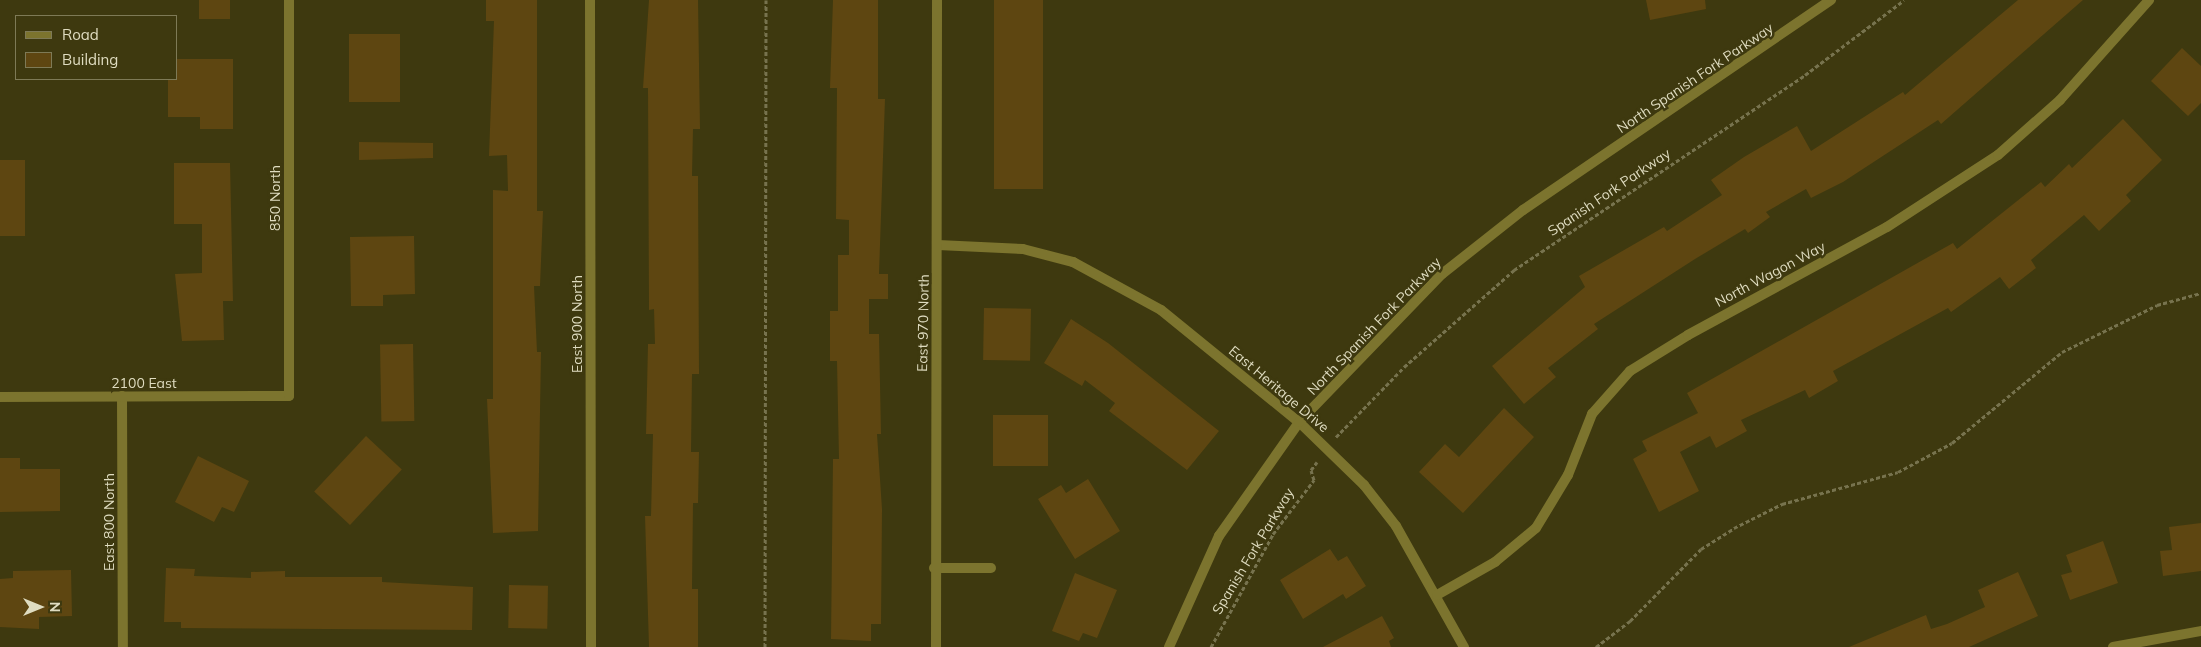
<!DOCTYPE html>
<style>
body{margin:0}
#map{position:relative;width:2201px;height:647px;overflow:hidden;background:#3e390f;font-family:Mulish,sans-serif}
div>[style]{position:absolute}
.building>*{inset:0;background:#5e4611;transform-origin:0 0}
.path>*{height:3px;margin-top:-1.5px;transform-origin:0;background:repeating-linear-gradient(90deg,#77734e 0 4px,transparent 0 6.5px)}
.minor>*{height:10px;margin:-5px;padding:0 5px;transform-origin:5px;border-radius:5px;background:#7c742e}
.tertiary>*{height:10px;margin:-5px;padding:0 5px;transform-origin:5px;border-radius:5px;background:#7c742e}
span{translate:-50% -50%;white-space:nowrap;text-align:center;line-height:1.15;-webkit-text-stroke:5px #3e390f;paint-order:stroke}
.street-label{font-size:14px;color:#dfdcc0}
.legend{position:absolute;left:15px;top:15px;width:162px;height:65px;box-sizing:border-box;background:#3e390f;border:1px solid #7e7a56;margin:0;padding:6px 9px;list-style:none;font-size:15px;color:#dfdcc0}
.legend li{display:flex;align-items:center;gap:10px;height:25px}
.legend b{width:25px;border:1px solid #7e7a56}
.north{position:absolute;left:15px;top:582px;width:50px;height:50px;-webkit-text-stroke:4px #3e390f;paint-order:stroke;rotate:90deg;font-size:14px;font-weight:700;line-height:20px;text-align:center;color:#dfdcc0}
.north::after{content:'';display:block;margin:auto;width:18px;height:22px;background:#dfdcc0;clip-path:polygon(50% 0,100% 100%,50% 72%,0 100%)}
</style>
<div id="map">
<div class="building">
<div style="left:199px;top:0;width:31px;height:19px"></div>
<div style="clip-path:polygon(486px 0,537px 0,537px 211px,543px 211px,540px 286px,534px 286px,537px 352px,541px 352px,538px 531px,493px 533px,487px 399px,493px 399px,493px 190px,508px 191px,507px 155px,489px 156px,494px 21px,486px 21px)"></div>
<div style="clip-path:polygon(649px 0,698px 0,700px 129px,693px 129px,692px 176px,698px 176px,699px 374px,692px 374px,691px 452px,699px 452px,698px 503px,693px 503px,692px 589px,698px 589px,698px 647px,649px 647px,645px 516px,651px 516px,653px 434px,646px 434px,648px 344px,655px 344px,654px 309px,649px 310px,648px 88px,643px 88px)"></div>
<div style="clip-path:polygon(833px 0,878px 0,878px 99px,885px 99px,879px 274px,888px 274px,888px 299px,869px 299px,869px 334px,879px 334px,881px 434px,877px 434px,882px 509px,881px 624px,871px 624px,871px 641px,831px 639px,833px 459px,839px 459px,837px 361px,830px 361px,830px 311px,838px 311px,838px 255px,849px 255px,849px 220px,836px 219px,837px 88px,830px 88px)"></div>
<div style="left:994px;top:0;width:49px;height:189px"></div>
<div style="clip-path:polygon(1646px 0,1705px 0,1706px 9px,1650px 20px)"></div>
<div style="clip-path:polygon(2018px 0,2083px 0,1941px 124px,1938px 120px,1843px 182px,1811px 198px,1806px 189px,1766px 212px,1770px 217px,1748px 233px,1745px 229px,1695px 259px,1594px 324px,1598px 329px,1548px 368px,1556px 377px,1524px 404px,1492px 366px,1585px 287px,1579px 276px,1664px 227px,1667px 231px,1722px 195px,1711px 180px,1744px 157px,1797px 126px,1811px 151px,1903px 92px,1905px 95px)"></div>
<div style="left:349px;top:34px;width:51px;height:68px"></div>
<div style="clip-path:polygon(2182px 48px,2201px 66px,2201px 103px,2188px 116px,2151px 81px)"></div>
<div style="clip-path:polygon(176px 59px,233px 59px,233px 129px,200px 129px,200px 117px,168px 117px,168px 79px,176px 79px)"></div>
<div style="clip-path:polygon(2123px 119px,2162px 160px,2126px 195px,2131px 201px,2099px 231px,2084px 215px,2031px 260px,2036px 268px,2009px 289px,2000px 277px,1951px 312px,1948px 308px,1833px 371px,1838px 381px,1809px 398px,1805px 390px,1741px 420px,1747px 431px,1716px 448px,1710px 436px,1680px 452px,1699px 491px,1659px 512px,1633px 459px,1647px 451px,1642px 441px,1698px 413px,1687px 393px,1953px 243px,1957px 249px,2041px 182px,2045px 187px,2069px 164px,2072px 168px)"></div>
<div style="clip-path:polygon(359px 142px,433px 143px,433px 158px,359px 160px)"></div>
<div style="left:0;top:160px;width:25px;height:76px"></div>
<div style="clip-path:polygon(174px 163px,230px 163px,233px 301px,223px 301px,224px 340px,182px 341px,175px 274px,202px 273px,202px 224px,174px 224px)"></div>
<div style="clip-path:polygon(414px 236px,415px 294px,383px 295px,383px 306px,351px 306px,350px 237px)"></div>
<div style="left:984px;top:308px;width:47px;height:52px;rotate:1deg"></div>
<div style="clip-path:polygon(1071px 319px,1108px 343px,1219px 431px,1187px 470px,1109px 411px,1115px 403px,1085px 380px,1082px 386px,1044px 363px)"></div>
<div style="left:413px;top:344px;width:77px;height:33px;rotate:89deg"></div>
<div style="clip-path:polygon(1504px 408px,1534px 437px,1463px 513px,1419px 472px,1445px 444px,1459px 457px)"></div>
<div style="left:993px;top:415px;width:55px;height:51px"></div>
<div style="left:366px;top:436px;width:49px;height:76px;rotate:43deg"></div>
<div style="clip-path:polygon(198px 456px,249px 481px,234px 512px,222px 507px,214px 522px,175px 502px)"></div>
<div style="clip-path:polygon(0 458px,20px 458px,20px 469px,60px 469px,60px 511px,0 512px)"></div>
<div style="clip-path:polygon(1088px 479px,1120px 531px,1075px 559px,1038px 499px,1061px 485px,1066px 493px)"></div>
<div style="clip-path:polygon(2201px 523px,2201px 571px,2163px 576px,2160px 551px,2172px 550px,2169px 527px)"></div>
<div style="clip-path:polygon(2103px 541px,2118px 583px,2070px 600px,2061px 575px,2072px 572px,2066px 555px)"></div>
<div style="clip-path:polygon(1330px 549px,1338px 561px,1347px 556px,1366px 586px,1346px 599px,1343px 594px,1303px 619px,1280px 580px)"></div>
<div style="clip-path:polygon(166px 568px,195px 569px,194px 576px,251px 578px,251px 572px,285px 571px,285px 577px,382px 577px,382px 582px,473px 587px,472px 630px,181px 628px,181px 622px,164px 622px)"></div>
<div style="clip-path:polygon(71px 570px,72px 616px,39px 617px,39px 629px,0 627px,0 579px,13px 578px,13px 571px)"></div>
<div style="clip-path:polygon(2018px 572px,2038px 616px,1969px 647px,1849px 647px,1926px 615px,1931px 629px,1947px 624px,1985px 607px,1978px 590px)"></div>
<div style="clip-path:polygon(1075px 573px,1117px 590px,1097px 638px,1083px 633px,1079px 641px,1052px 631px)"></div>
<div style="left:509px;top:585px;width:39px;height:43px;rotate:1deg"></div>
<div style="clip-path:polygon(1382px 616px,1394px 638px,1389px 641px,1391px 647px,1323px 647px)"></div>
</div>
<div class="path">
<div style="left:1336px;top:437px;width:98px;rotate:-45.8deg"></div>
<div style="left:1404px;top:367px;width:147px;rotate:-41.4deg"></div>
<div style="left:1514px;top:270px;width:350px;rotate:-33.8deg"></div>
<div style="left:1805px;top:75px;width:124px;rotate:-37.1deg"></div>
<div style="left:765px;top:647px;width:647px;rotate:-89.91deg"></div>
<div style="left:1211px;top:647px;width:129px;rotate:-61.2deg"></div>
<div style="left:1273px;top:534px;width:68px;rotate:-52.8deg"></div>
<div style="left:1314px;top:480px;width:10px;rotate:-107deg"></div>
<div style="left:1311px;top:470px;width:10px;rotate:-53deg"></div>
<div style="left:1596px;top:647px;width:43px;rotate:-37.4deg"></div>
<div style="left:1630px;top:621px;width:101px;rotate:-45.4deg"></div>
<div style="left:1701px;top:549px;width:39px;rotate:-32deg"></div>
<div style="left:1734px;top:528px;width:54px;rotate:-26.6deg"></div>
<div style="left:1782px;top:504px;width:120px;rotate:-15.4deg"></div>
<div style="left:1898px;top:472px;width:61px;rotate:-28.2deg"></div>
<div style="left:1952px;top:443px;width:143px;rotate:-39.6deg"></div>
<div style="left:2062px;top:352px;width:106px;rotate:-26.3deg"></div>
<div style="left:2157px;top:305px;width:46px;rotate:-15.3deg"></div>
</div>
<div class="minor">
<div style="left:590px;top:0;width:647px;rotate:89.91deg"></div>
<div style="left:938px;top:245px;width:85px;rotate:2.7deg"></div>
<div style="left:1023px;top:249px;width:52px;rotate:14.6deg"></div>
<div style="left:1073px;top:262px;width:100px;rotate:28.6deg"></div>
<div style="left:1161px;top:310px;width:178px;rotate:39.1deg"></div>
<div style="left:1299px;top:422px;width:91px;rotate:44.1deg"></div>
<div style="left:1364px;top:485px;width:52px;rotate:52deg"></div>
<div style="left:1396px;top:526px;width:139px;rotate:60.7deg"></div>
<div style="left:122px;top:396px;width:251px;rotate:89.8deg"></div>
<div style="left:0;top:397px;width:289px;rotate:-0.2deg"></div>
<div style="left:289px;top:396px;width:396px;rotate:-90deg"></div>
<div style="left:934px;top:568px;width:57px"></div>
<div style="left:1437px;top:595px;width:67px;rotate:-29.6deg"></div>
<div style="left:1495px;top:562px;width:53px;rotate:-39.7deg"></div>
<div style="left:1536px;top:528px;width:62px;rotate:-58.9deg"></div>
<div style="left:1568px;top:475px;width:66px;rotate:-68.5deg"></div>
<div style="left:1592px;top:414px;width:57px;rotate:-48.5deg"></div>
<div style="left:1630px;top:371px;width:68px;rotate:-31.8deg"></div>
<div style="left:1688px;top:335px;width:226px;rotate:-28.5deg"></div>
<div style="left:1887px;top:227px;width:132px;rotate:-33deg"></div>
<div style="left:1998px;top:155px;width:83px;rotate:-41.6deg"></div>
<div style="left:2060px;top:100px;width:134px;rotate:-48.3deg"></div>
<div style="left:936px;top:647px;width:647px;rotate:-89.91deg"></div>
<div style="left:2113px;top:647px;width:89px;rotate:-10.3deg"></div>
</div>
<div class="tertiary">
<div style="left:1169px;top:647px;width:122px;rotate:-65.8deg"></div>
<div style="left:1219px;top:536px;width:139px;rotate:-54.9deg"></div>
<div style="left:1299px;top:422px;width:206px;rotate:-46deg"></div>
<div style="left:1442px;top:274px;width:103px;rotate:-38.3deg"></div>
<div style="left:1523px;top:210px;width:373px;rotate:-34.3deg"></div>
</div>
<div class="street-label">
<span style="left:1695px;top:78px;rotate:-34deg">North Spanish Fork Parkway</span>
<span style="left:1609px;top:192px;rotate:-34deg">Spanish Fork Parkway</span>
<span style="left:275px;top:198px;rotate:-90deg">850 North</span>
<span style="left:1770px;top:274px;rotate:-28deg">North Wagon Way</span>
<span style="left:923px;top:323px;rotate:-89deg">East 970 North</span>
<span style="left:577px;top:324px;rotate:-90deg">East 900 North</span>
<span style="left:1374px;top:326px;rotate:-46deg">North Spanish Fork Parkway</span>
<span style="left:144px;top:383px">2100 East</span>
<span style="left:1279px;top:389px;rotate:40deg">East Heritage Drive</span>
<span style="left:109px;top:522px;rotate:-90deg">East 800 North</span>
<span style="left:1253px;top:551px;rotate:-59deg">Spanish Fork Parkway</span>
</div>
<ul class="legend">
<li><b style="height:6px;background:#7c742e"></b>Road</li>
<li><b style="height:14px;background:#5e4611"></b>Building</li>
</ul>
<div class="north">N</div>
</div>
